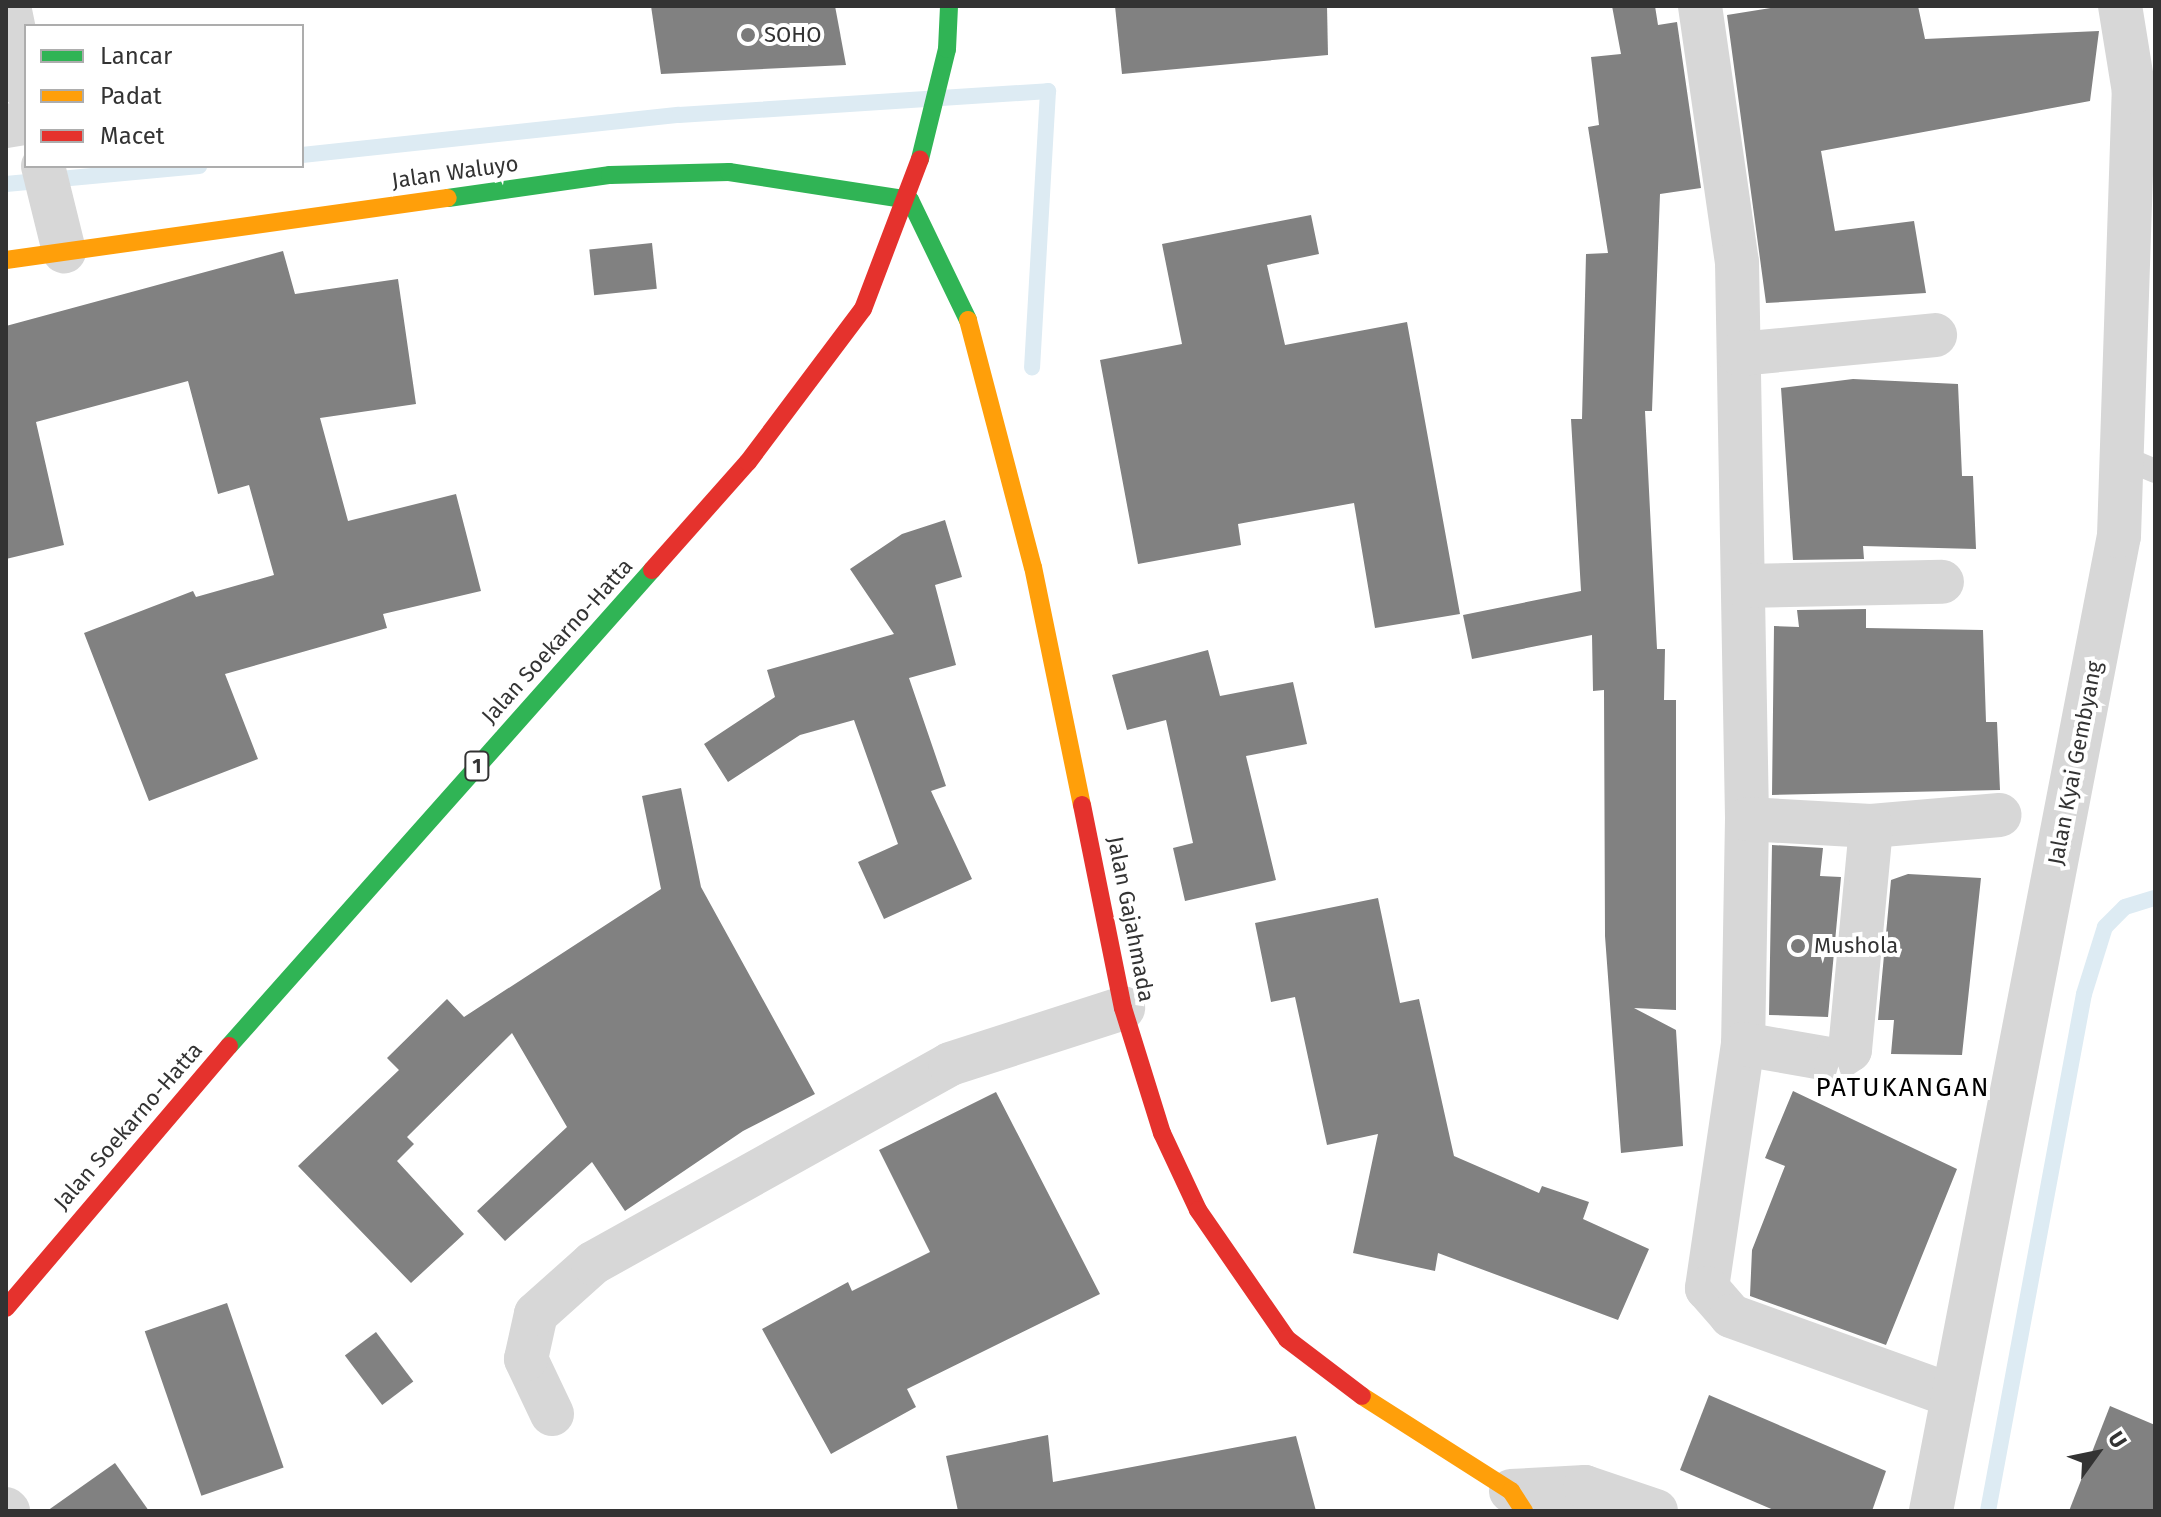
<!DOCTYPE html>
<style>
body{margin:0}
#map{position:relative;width:2161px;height:1517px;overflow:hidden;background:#fff;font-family:"Fira Sans",sans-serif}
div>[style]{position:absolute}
.stream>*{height:16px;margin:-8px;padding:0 8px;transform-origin:8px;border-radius:8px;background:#ddebf3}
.building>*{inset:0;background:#818181;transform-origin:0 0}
.lane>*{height:24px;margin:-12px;padding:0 12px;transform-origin:12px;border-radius:12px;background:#d7d7d7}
.street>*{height:44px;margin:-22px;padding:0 22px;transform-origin:22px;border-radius:22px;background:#d7d7d7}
.fast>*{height:18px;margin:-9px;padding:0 9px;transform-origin:9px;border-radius:9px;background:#30b455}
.slow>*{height:18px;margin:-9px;padding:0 9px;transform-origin:9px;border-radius:9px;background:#ff9f0a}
.jam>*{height:18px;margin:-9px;padding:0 9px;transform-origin:9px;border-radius:9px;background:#e5322d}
.dots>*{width:22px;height:22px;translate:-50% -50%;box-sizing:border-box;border:4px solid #fff;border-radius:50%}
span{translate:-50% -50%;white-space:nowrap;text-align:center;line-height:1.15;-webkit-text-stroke:8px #fff;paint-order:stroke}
.shield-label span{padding:2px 6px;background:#fff;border:2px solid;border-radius:6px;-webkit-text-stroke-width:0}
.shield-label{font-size:20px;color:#333;font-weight:700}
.poi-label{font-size:22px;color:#333}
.left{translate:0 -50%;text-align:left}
.street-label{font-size:22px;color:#333}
.quarter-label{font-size:26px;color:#000;letter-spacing:2px}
.frame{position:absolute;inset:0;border:8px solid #333;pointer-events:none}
.legend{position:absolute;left:24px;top:24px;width:280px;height:144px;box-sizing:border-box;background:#fff;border:2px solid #adadad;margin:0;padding:10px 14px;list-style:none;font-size:24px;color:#333}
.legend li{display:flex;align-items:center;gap:16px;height:40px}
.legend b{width:40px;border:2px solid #adadad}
.north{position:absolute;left:2057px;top:1413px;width:80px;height:80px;-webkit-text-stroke:6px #fff;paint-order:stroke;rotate:57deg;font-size:22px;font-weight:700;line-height:32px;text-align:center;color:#333}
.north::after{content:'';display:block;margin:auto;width:28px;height:36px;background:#333;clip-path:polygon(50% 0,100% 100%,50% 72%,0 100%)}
</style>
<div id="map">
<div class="stream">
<div style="left:302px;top:155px;width:379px;rotate:-6.1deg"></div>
<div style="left:679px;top:115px;width:370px;rotate:-3.7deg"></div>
<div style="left:1048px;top:91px;width:277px;rotate:93.3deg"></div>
<div style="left:6px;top:184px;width:194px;rotate:-5.3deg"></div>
<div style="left:1988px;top:1511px;width:526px;rotate:-79.48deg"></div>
<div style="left:2084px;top:994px;width:70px;rotate:-72.6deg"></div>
<div style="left:2105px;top:927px;width:28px;rotate:-45deg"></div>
<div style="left:2125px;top:907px;width:31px;rotate:-17deg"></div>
</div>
<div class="building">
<div style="clip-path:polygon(651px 6px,835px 6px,846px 65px,661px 74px)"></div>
<div style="clip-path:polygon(1115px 6px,1327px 6px,1328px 55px,1122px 74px)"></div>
<div style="clip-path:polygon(1612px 6px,1655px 6px,1658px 25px,1677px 22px,1701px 188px,1660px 194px,1652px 411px,1645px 411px,1657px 649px,1665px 649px,1664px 700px,1676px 700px,1676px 1010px,1634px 1008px,1676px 1030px,1683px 1146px,1621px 1153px,1605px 936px,1604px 690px,1593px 691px,1592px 635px,1472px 659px,1463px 615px,1581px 591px,1571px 419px,1582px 419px,1586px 254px,1608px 253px,1588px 127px,1599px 125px,1591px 57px,1621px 54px)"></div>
<div style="clip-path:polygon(1783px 6px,1918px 6px,1925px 39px,2099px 31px,2090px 101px,1821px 151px,1835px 231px,1914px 221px,1926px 293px,1766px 303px,1727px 15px)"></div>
<div style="clip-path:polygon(1311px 215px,1319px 254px,1267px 265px,1285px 345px,1407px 322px,1460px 614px,1375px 628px,1354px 503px,1238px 524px,1241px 545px,1138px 564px,1100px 360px,1182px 344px,1162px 244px)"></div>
<div style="left:652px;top:243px;width:46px;height:63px;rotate:84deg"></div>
<div style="clip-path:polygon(283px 251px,295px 294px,398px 279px,416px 404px,320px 418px,348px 521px,456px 494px,481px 591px,383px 614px,387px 628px,225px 674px,258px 759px,149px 801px,84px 633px,193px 591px,196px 597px,274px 575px,249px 485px,218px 494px,188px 381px,36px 422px,64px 545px,6px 559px,6px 326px)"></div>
<div style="clip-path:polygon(1853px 379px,1958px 384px,1962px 476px,1973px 476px,1976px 549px,1863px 546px,1864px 559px,1793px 560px,1781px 388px)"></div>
<div style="clip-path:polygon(945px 520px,962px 577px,935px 585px,956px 665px,909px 678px,946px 786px,931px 791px,972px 879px,884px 919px,858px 862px,898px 844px,854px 720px,800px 735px,728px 782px,704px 744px,775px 697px,767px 670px,894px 634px,850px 569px,902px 534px)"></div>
<div style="clip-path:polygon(1866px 609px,1866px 628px,1983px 630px,1986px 722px,1997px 722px,2000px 790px,1772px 795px,1774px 626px,1799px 627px,1797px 610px)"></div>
<div style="clip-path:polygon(1208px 650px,1220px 696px,1293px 682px,1307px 744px,1246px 756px,1276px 880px,1185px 901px,1173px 848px,1193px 843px,1166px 720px,1127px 730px,1112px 675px)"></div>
<div style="clip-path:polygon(681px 788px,701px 887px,815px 1094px,743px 1131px,625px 1211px,592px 1162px,505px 1241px,477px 1211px,567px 1127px,512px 1033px,407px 1137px,414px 1144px,397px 1161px,464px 1234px,411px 1283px,298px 1166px,399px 1070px,387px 1058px,447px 999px,464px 1017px,661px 889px,642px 796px)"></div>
<div style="clip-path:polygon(1772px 845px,1823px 848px,1820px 876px,1841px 877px,1828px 1017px,1769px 1015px)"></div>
<div style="clip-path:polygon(1908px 874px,1981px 878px,1962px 1055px,1891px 1054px,1894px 1020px,1878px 1020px,1891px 880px)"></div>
<div style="clip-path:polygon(1378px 898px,1400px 1003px,1419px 999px,1454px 1156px,1539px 1193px,1542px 1186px,1589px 1202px,1583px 1219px,1649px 1249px,1618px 1320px,1438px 1253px,1435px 1271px,1353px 1253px,1378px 1134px,1327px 1145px,1295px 997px,1271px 1002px,1255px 923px)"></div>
<div style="clip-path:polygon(1793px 1091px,1957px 1169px,1886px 1345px,1750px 1296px,1752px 1250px,1785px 1166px,1765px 1158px)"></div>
<div style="clip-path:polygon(996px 1092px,1100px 1294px,907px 1389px,916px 1407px,831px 1454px,762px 1329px,848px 1282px,852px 1291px,930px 1252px,879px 1150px)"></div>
<div style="left:227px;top:1303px;width:174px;height:87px;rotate:71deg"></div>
<div style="left:376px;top:1332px;width:62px;height:39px;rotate:53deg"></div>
<div style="clip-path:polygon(1709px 1395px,1886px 1471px,1872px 1511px,1776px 1511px,1680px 1470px)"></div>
<div style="clip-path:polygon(2110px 1406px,2155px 1425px,2155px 1511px,2069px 1511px)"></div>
<div style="clip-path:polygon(1048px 1435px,1053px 1482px,1296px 1436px,1316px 1511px,958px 1511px,946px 1456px)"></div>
<div style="clip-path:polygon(115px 1463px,149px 1511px,47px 1511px)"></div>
</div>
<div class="lane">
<div style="left:2122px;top:457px;width:36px;rotate:23deg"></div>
</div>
<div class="street">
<div style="left:9px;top:6px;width:85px;rotate:78.4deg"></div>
<div style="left:1700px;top:6px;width:259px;rotate:81.8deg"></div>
<div style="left:1737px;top:262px;width:557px;rotate:88.97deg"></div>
<div style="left:1747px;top:819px;width:225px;rotate:91deg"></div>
<div style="left:1743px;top:1044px;width:247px;rotate:98.4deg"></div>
<div style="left:1707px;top:1288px;width:37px;rotate:49deg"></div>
<div style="left:1731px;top:1316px;width:236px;rotate:19.8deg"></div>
<div style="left:6px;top:126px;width:20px;rotate:-9deg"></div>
<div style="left:43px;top:166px;width:88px;rotate:76.1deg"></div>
<div style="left:1739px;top:354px;width:197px;rotate:-5.5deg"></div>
<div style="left:1744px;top:586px;width:198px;rotate:-1.2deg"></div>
<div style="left:1747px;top:819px;width:124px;rotate:3.2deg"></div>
<div style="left:1871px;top:826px;width:129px;rotate:-4.9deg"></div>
<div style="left:1743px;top:1044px;width:93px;rotate:9.9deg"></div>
<div style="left:1835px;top:1060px;width:18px;rotate:-34deg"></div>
<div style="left:1850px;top:1050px;width:225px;rotate:-84.6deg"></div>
<div style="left:552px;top:1414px;width:61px;rotate:-115.3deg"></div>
<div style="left:526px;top:1359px;width:46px;rotate:-77.5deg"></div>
<div style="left:536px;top:1314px;width:76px;rotate:-41.8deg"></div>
<div style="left:593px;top:1263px;width:409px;rotate:-29.1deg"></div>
<div style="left:950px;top:1064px;width:182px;rotate:-17.9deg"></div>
<div style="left:1511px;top:1491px;width:74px;rotate:-3.1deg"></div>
<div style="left:1585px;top:1487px;width:75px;rotate:18.7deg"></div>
<div style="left:6px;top:1509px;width:3px;rotate:45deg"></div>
<div style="left:1931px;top:1511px;width:993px;rotate:-79.09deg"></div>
<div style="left:2119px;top:536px;width:444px;rotate:-88.1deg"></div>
<div style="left:2134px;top:92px;width:87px;rotate:-99.2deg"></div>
</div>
<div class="fast">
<div style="left:920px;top:159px;width:113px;rotate:-76.2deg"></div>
<div style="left:947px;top:49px;width:43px;rotate:-87.3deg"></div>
<div style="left:448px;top:198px;width:164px;rotate:-8.1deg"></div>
<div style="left:610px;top:175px;width:119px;rotate:-1.4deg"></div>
<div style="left:729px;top:172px;width:183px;rotate:8.8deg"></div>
<div style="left:910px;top:200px;width:133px;rotate:64.2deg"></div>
<div style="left:229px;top:1046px;width:637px;rotate:-48.37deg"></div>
</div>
<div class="slow">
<div style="left:6px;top:260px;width:446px;rotate:-8deg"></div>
<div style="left:968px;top:320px;width:255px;rotate:75.3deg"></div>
<div style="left:1033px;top:567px;width:243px;rotate:78.4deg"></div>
<div style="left:1362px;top:1396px;width:177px;rotate:32.5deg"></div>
<div style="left:1511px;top:1491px;width:24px;rotate:57deg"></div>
</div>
<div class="jam">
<div style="left:652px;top:570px;width:144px;rotate:-48.4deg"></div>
<div style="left:748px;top:462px;width:191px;rotate:-53.1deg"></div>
<div style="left:863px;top:309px;width:160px;rotate:-69.2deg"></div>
<div style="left:1082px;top:805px;width:207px;rotate:78.6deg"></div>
<div style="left:1123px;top:1008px;width:131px;rotate:72.7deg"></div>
<div style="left:1162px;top:1133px;width:85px;rotate:64.9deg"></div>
<div style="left:1198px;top:1210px;width:157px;rotate:55.4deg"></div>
<div style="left:1287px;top:1339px;width:94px;rotate:37.2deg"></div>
<div style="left:6px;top:1308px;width:344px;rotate:-49.6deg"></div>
</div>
<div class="dots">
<div style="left:748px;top:35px;background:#7a7a7a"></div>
<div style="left:1798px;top:946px;background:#7a7a7a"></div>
</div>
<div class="shield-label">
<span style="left:477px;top:766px">1</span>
</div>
<div class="poi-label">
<span class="left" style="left:764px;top:35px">SOHO</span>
<span class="left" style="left:1814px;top:946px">Mushola</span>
</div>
<div class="street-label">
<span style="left:455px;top:172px;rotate:-8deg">Jalan Waluyo</span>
<span style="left:557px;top:641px;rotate:-48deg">Jalan Soekarno-Hatta</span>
<span style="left:2075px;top:763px;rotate:-79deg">Jalan Kyai Gembyang</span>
<span style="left:1131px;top:919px;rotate:79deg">Jalan Gajahmada</span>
<span style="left:128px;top:1126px;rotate:-49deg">Jalan Soekarno-Hatta</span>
</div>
<div class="quarter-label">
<span style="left:1903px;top:1088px">PATUKANGAN</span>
</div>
<div class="frame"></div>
<ul class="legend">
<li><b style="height:10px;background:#30b455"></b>Lancar</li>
<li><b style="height:10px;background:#ff9f0a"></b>Padat</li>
<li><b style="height:10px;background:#e5322d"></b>Macet</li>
</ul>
<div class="north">U</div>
</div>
